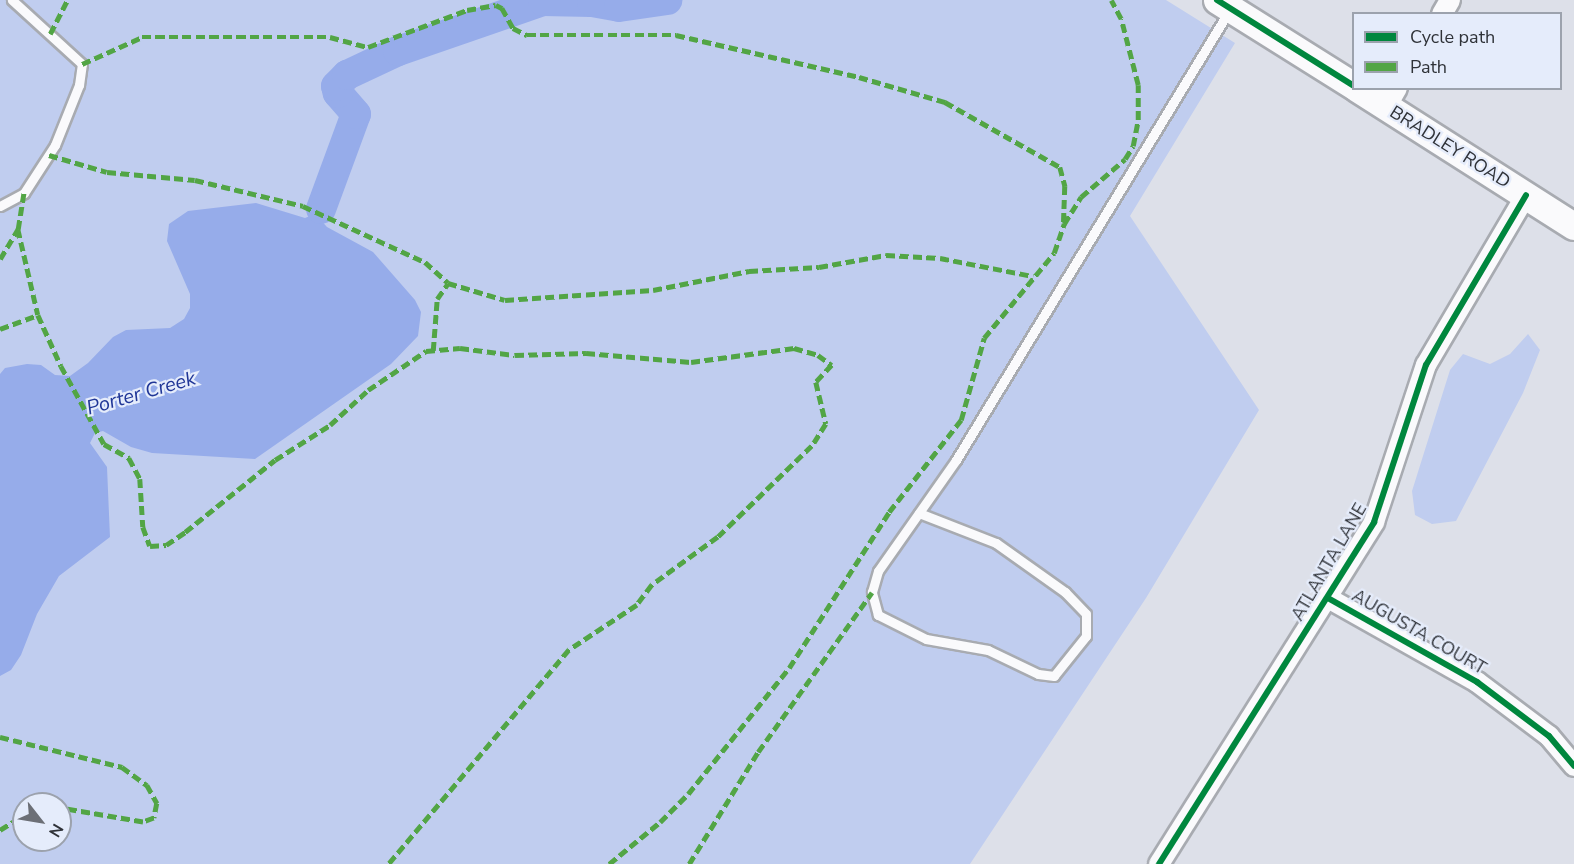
<!DOCTYPE html>
<style>
body{margin:0}
#map{position:relative;width:1574px;height:864px;overflow:hidden;background:#dde0e9;font-family:"Nunito Sans",sans-serif}
div>[style]{position:absolute}
.green>*{inset:0;background:#c0cdef}
.water>*{inset:0;background:#96acea}
.river>*{height:30px;margin:-15px;padding:0 15px;transform-origin:15px;border-radius:15px;background:#96acea}
.roads{filter:drop-shadow(2px 0 #a8abb1) drop-shadow(-2px 0 #a8abb1) drop-shadow(0 2px #a8abb1) drop-shadow(0 -2px #a8abb1)}
.lane>*{height:9px;margin:-4.5px;padding:0 4.5px;transform-origin:4.5px;border-radius:4.5px;background:#fafafc}
.street>*{height:20px;margin:-10px;padding:0 10px;transform-origin:10px;border-radius:10px;background:#fafafc}
.secondary>*{height:27px;margin:-13.5px;padding:0 13.5px;transform-origin:13.5px;border-radius:13.5px;background:#fafafc}
.quiet>*{height:4.5px;margin-top:-2.25px;transform-origin:0;background:repeating-linear-gradient(90deg,#52a545 0 9px,transparent 0 13.5px)}
.cycleway>*{height:6px;margin:-3px;padding:0 3px;transform-origin:3px;border-radius:3px;background:#00873e}
span{translate:-50% -50%;white-space:nowrap;text-align:center;line-height:1.15;-webkit-text-stroke:4.5px #e5ecfb;paint-order:stroke}
.street-label{font-size:18px;color:#2f3238}
.water-label{font-size:20px;color:#203697;font-style:italic}
.legend{position:absolute;left:1352px;top:12px;width:210px;height:78px;box-sizing:border-box;background:#e5ecfb;border:2px solid #9ca2ad;margin:0;padding:8px 10px;list-style:none;font-size:18px;color:#2f3238}
.legend li{display:flex;align-items:center;gap:12px;height:30px}
.legend b{width:30px;border:2px solid #9ca2ad}
.north{position:absolute;left:12px;top:792px;width:60px;height:60px;box-sizing:border-box;background:#e5ecfb;border:2px solid #9ca2ad;border-radius:50%;rotate:121deg;font-size:16px;font-weight:700;line-height:24px;text-align:center;color:#2f3238}
.north::after{content:'';display:block;margin:auto;width:21px;height:27px;background:#6c6f76;clip-path:polygon(50% 0,100% 100%,50% 72%,0 100%)}
</style>
<div id="map">
<div class="green">
<div style="clip-path:polygon(evenodd,0 0,1166px 0,1235px 43px,1130px 216px,1259px 410px,1146px 598px,970px 864px,0 864px,0 0,24px 804px,60px 804px,60px 840px,24px 840px,24px 804px)"></div>
<div style="clip-path:polygon(1528px 334px,1540px 350px,1523px 393px,1456px 521px,1432px 524px,1415px 515px,1412px 491px,1450px 370px,1463px 354px,1490px 364px,1510px 354px)"></div>
</div>
<div class="water">
<div style="clip-path:polygon(256px 203px,305px 218px,315px 214px,327px 227px,373px 252px,415px 300px,421px 312px,418px 336px,391px 364px,255px 459px,152px 453px,131px 447px,103px 431px,95px 433px,90px 443px,107px 467px,110px 537px,59px 576px,37px 614px,21px 655px,11px 670px,0 676px,0 374px,5px 368px,27px 364px,41px 365px,55px 375px,70px 376px,88px 363px,113px 337px,126px 330px,170px 328px,184px 319px,190px 308px,190px 294px,167px 241px,169px 224px,188px 211px)"></div>
</div>
<div class="river">
<div style="left:321px;top:209px;width:101px;rotate:-69.8deg"></div>
<div style="left:356px;top:114px;width:28px;rotate:-131deg"></div>
<div style="left:338px;top:93px;width:7px;rotate:-106deg"></div>
<div style="left:336px;top:86px;width:16px;rotate:-45deg"></div>
<div style="left:347px;top:75px;width:56px;rotate:-25.2deg"></div>
<div style="left:398px;top:51px;width:153px;rotate:-19deg"></div>
<div style="left:543px;top:1px;width:49px;rotate:1.2deg"></div>
<div style="left:592px;top:2px;width:27px;rotate:10deg"></div>
<div style="left:619px;top:7px;width:49px;rotate:-8.3deg"></div>
</div>
<div class="roads">
<div class="lane">
<div style="left:0;top:206px;width:27px;rotate:-28deg"></div>
<div style="left:24px;top:193px;width:57px;rotate:-57.1deg"></div>
<div style="left:55px;top:145px;width:65px;rotate:-68.2deg"></div>
<div style="left:79px;top:85px;width:21px;rotate:-82deg"></div>
<div style="left:82px;top:64px;width:95px;rotate:-137.6deg"></div>
<div style="left:919px;top:513px;width:83px;rotate:21.3deg"></div>
<div style="left:996px;top:543px;width:85px;rotate:35.4deg"></div>
<div style="left:1065px;top:592px;width:30px;rotate:46deg"></div>
<div style="left:1086px;top:614px;width:22px;rotate:90deg"></div>
<div style="left:1086px;top:636px;width:51px;rotate:128.7deg"></div>
<div style="left:1054px;top:676px;width:16px;rotate:-173deg"></div>
<div style="left:1038px;top:674px;width:55px;rotate:-154.4deg"></div>
<div style="left:988px;top:650px;width:63px;rotate:-169.9deg"></div>
<div style="left:926px;top:639px;width:54px;rotate:-153.4deg"></div>
<div style="left:878px;top:615px;width:24px;rotate:-105deg"></div>
<div style="left:872px;top:592px;width:22px;rotate:-74deg"></div>
<div style="left:878px;top:571px;width:136px;rotate:-54.9deg"></div>
<div style="left:956px;top:460px;width:525px;rotate:-58.7deg"></div>
</div>
<div class="street">
<div style="left:1442px;top:14px;width:16px;rotate:-60deg"></div>
<div style="left:1386px;top:107px;width:22px;rotate:-60deg"></div>
<div style="left:1328px;top:598px;width:171px;rotate:29.4deg"></div>
<div style="left:1477px;top:682px;width:90px;rotate:36.9deg"></div>
<div style="left:1549px;top:736px;width:39px;rotate:50deg"></div>
<div style="left:1159px;top:864px;width:404px;rotate:-57.8deg"></div>
<div style="left:1374px;top:522px;width:165px;rotate:-71.7deg"></div>
<div style="left:1426px;top:365px;width:197px;rotate:-59.5deg"></div>
</div>
<div class="secondary">
<div style="left:1217px;top:0;width:162px;rotate:32.1deg"></div>
<div style="left:1357px;top:88px;width:257px;rotate:32.5deg"></div>
</div>
</div>
<div class="quiet">
<div style="left:50px;top:34px;width:38px;rotate:-63deg"></div>
<div style="left:82px;top:64px;width:66px;rotate:-24.2deg"></div>
<div style="left:142px;top:37px;width:188px"></div>
<div style="left:330px;top:37px;width:39px;rotate:15deg"></div>
<div style="left:368px;top:47px;width:106px;rotate:-20.5deg"></div>
<div style="left:467px;top:10px;width:29px;rotate:-10deg"></div>
<div style="left:496px;top:5px;width:7px;rotate:27deg"></div>
<div style="left:502px;top:8px;width:23px;rotate:61deg"></div>
<div style="left:513px;top:28px;width:16px;rotate:27deg"></div>
<div style="left:527px;top:35px;width:149px"></div>
<div style="left:676px;top:35px;width:188px;rotate:12.9deg"></div>
<div style="left:859px;top:77px;width:90px;rotate:16.2deg"></div>
<div style="left:945px;top:102px;width:132px;rotate:29.5deg"></div>
<div style="left:1060px;top:167px;width:20px;rotate:75deg"></div>
<div style="left:1065px;top:186px;width:38px;rotate:92deg"></div>
<div style="left:49px;top:155px;width:60px;rotate:16.3deg"></div>
<div style="left:107px;top:172px;width:88px;rotate:5.2deg"></div>
<div style="left:195px;top:180px;width:111px;rotate:13.5deg"></div>
<div style="left:303px;top:206px;width:134px;rotate:24.7deg"></div>
<div style="left:425px;top:262px;width:31px;rotate:42deg"></div>
<div style="left:448px;top:283px;width:59px;rotate:16.6deg"></div>
<div style="left:505px;top:300px;width:148px;rotate:-3.9deg"></div>
<div style="left:653px;top:290px;width:98px;rotate:-11.2deg"></div>
<div style="left:749px;top:271px;width:70px;rotate:-3.3deg"></div>
<div style="left:819px;top:267px;width:68px;rotate:-10.2deg"></div>
<div style="left:886px;top:255px;width:54px;rotate:3.2deg"></div>
<div style="left:940px;top:258px;width:95px;rotate:11deg"></div>
<div style="left:18px;top:229px;width:88px;rotate:76.9deg"></div>
<div style="left:38px;top:315px;width:56px;rotate:65.7deg"></div>
<div style="left:61px;top:366px;width:89px;rotate:61.1deg"></div>
<div style="left:104px;top:444px;width:29px;rotate:29deg"></div>
<div style="left:129px;top:458px;width:24px;rotate:62deg"></div>
<div style="left:140px;top:479px;width:48px;rotate:86.4deg"></div>
<div style="left:143px;top:527px;width:20px;rotate:70deg"></div>
<div style="left:150px;top:546px;width:16px;rotate:-4deg"></div>
<div style="left:166px;top:545px;width:23px;rotate:-34deg"></div>
<div style="left:185px;top:532px;width:115px;rotate:-38.7deg"></div>
<div style="left:275px;top:460px;width:65px;rotate:-32.5deg"></div>
<div style="left:330px;top:425px;width:52px;rotate:-42.6deg"></div>
<div style="left:368px;top:390px;width:70px;rotate:-33.9deg"></div>
<div style="left:426px;top:351px;width:34px;rotate:-5deg"></div>
<div style="left:460px;top:348px;width:55px;rotate:7.3deg"></div>
<div style="left:515px;top:355px;width:71px;rotate:-1.6deg"></div>
<div style="left:586px;top:353px;width:105px;rotate:4.9deg"></div>
<div style="left:691px;top:362px;width:104px;rotate:-7.7deg"></div>
<div style="left:794px;top:348px;width:25px;rotate:16deg"></div>
<div style="left:818px;top:355px;width:17px;rotate:36deg"></div>
<div style="left:832px;top:365px;width:23px;rotate:133deg"></div>
<div style="left:816px;top:382px;width:43px;rotate:76.6deg"></div>
<div style="left:826px;top:424px;width:26px;rotate:122deg"></div>
<div style="left:812px;top:446px;width:131px;rotate:135.9deg"></div>
<div style="left:718px;top:537px;width:82px;rotate:144deg"></div>
<div style="left:652px;top:585px;width:25px;rotate:127deg"></div>
<div style="left:637px;top:605px;width:82px;rotate:146.5deg"></div>
<div style="left:569px;top:650px;width:280px;rotate:130.1deg"></div>
<div style="left:0;top:259px;width:35px;rotate:-59deg"></div>
<div style="left:18px;top:229px;width:36px;rotate:-81deg"></div>
<div style="left:0;top:329px;width:40px;rotate:-20.2deg"></div>
<div style="left:433px;top:351px;width:52px;rotate:-85.6deg"></div>
<div style="left:437px;top:299px;width:19px;rotate:-55deg"></div>
<div style="left:0;top:737px;width:126px;rotate:13.8deg"></div>
<div style="left:122px;top:767px;width:31px;rotate:36deg"></div>
<div style="left:147px;top:785px;width:21px;rotate:61deg"></div>
<div style="left:157px;top:803px;width:15px;rotate:101deg"></div>
<div style="left:154px;top:818px;width:12px;rotate:160deg"></div>
<div style="left:143px;top:822px;width:84px;rotate:-170.4deg"></div>
<div style="left:0;top:830px;width:28px;rotate:-32deg"></div>
<div style="left:609px;top:864px;width:66px;rotate:-39.5deg"></div>
<div style="left:660px;top:822px;width:40px;rotate:-45deg"></div>
<div style="left:688px;top:794px;width:161px;rotate:-51.3deg"></div>
<div style="left:789px;top:668px;width:185px;rotate:-57.3deg"></div>
<div style="left:889px;top:512px;width:117px;rotate:-52deg"></div>
<div style="left:961px;top:420px;width:85px;rotate:-74.3deg"></div>
<div style="left:984px;top:338px;width:110px;rotate:-50.5deg"></div>
<div style="left:1054px;top:253px;width:31px;rotate:-71deg"></div>
<div style="left:1064px;top:224px;width:32px;rotate:-58deg"></div>
<div style="left:1081px;top:197px;width:58px;rotate:-40.8deg"></div>
<div style="left:1125px;top:159px;width:15px;rotate:-58deg"></div>
<div style="left:1133px;top:146px;width:26px;rotate:-79deg"></div>
<div style="left:1138px;top:120px;width:35px;rotate:-90deg"></div>
<div style="left:1138px;top:85px;width:68px;rotate:-104.4deg"></div>
<div style="left:1121px;top:19px;width:21px;rotate:-118deg"></div>
<div style="left:689px;top:864px;width:132px;rotate:-58.4deg"></div>
<div style="left:758px;top:752px;width:196px;rotate:-54.5deg"></div>
</div>
<div class="cycleway">
<div style="left:1217px;top:0;width:162px;rotate:32.1deg"></div>
<div style="left:1328px;top:598px;width:171px;rotate:29.4deg"></div>
<div style="left:1477px;top:682px;width:90px;rotate:36.9deg"></div>
<div style="left:1549px;top:736px;width:39px;rotate:50deg"></div>
<div style="left:1159px;top:864px;width:404px;rotate:-57.8deg"></div>
<div style="left:1374px;top:522px;width:165px;rotate:-71.7deg"></div>
<div style="left:1426px;top:365px;width:197px;rotate:-59.5deg"></div>
</div>
<div class="street-label">
<span style="left:1450px;top:147px;rotate:32deg">BRADLEY ROAD</span>
<span style="left:1329px;top:562px;rotate:-60deg">ATLANTA LANE</span>
<span style="left:1419px;top:632px;rotate:30deg">AUGUSTA COURT</span>
</div>
<div class="water-label">
<span style="left:141px;top:393px;rotate:-16deg">Porter Creek</span>
</div>
<ul class="legend">
<li><b style="height:8px;background:#00873e"></b>Cycle path</li>
<li><b style="height:8px;background:#52a545"></b>Path</li>
</ul>
<div class="north">N</div>
</div>
